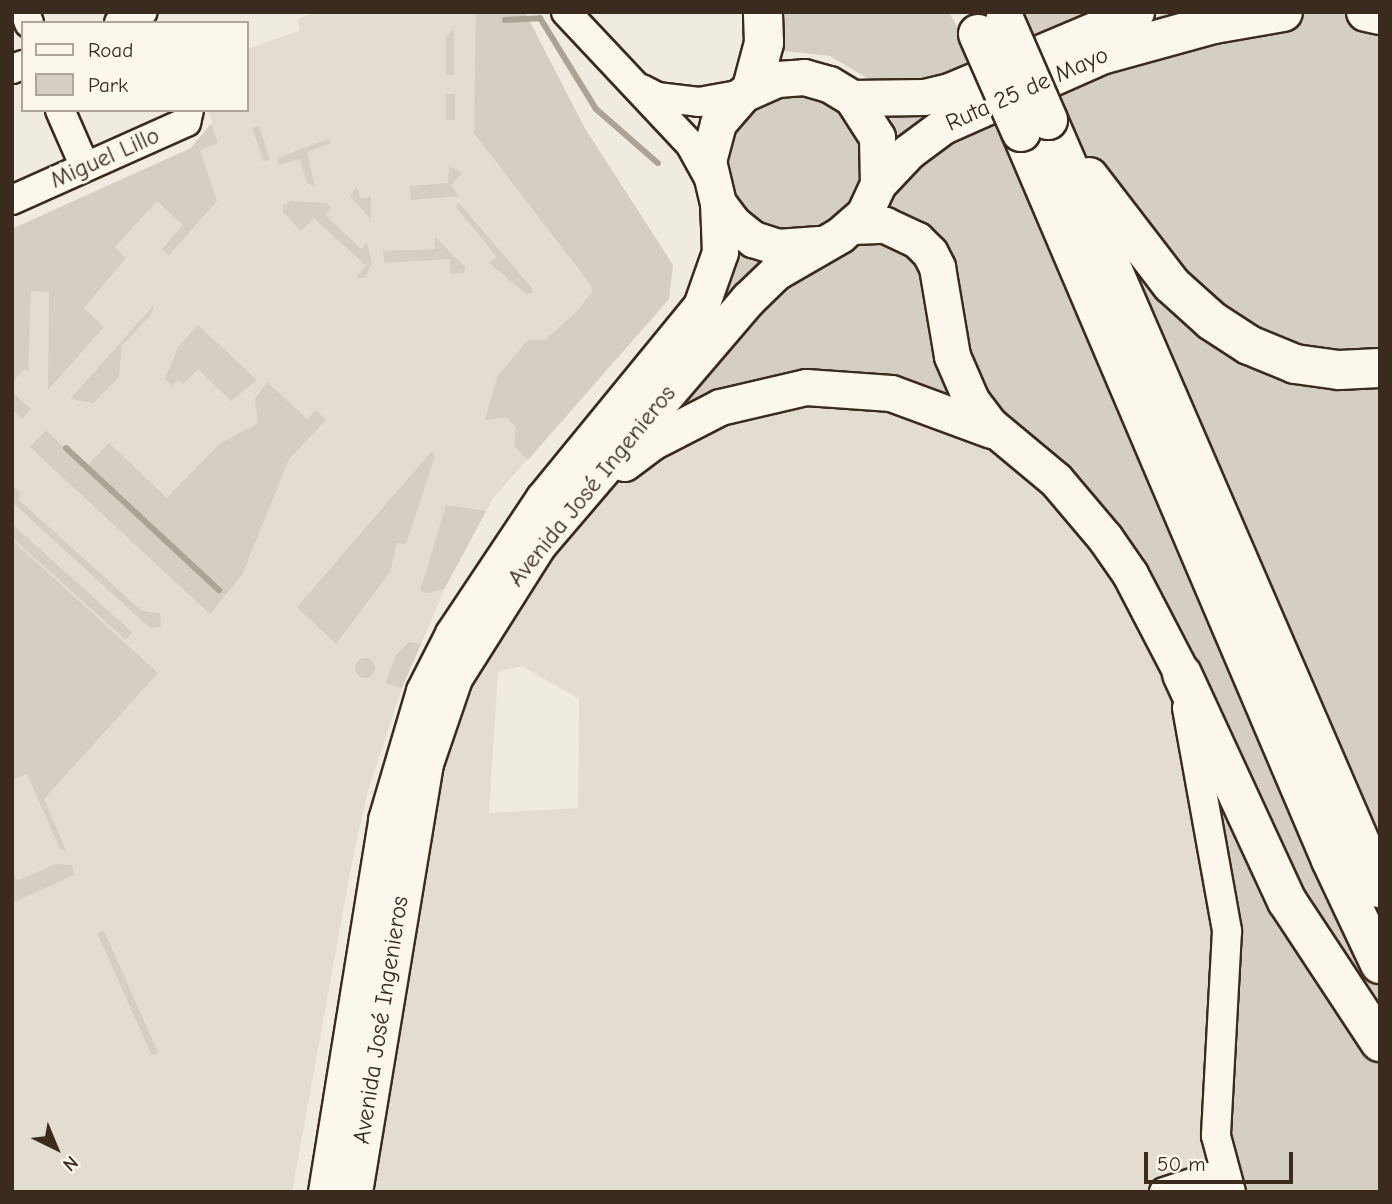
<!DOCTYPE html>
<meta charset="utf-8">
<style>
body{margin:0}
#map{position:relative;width:1392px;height:1204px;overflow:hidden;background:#f0ebe0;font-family:"Comic Neue",sans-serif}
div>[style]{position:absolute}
.built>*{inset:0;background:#e2dcd1}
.green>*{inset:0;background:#d5cec3;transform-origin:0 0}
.round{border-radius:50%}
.stream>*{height:6px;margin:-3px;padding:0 3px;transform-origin:3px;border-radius:3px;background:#aca397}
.roads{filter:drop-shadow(2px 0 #3b2a1e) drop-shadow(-2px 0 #3b2a1e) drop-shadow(0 2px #3b2a1e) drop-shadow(0 -2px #3b2a1e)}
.minor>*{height:28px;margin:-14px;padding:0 14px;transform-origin:14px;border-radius:14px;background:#fbf7ec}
.major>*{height:35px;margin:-17.5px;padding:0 17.5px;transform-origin:17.5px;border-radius:17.5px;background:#fbf7ec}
.highway>*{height:38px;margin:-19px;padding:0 19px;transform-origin:19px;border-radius:19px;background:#fbf7ec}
.bridges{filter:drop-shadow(2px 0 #3b2a1e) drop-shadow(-2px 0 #3b2a1e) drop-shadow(0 2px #3b2a1e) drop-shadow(0 -2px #3b2a1e)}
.highway-bridge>*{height:38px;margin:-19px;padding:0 19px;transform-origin:19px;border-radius:19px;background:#fbf7ec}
span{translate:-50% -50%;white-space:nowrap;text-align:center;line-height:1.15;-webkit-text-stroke:6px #fbf7ec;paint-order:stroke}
.street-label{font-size:24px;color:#3b2a1e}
.frame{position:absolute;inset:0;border:14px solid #3b2a1e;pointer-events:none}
.legend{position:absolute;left:21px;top:21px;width:228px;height:91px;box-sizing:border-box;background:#fbf7ec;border:2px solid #aea59a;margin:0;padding:9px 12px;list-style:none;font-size:21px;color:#3b2a1e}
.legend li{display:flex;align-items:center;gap:14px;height:35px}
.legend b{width:35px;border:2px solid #aea59a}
.north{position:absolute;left:21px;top:1113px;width:70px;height:70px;-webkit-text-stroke:5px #fbf7ec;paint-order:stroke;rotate:137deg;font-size:19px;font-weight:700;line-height:28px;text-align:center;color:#3b2a1e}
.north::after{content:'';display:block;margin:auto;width:24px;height:32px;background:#3b2a1e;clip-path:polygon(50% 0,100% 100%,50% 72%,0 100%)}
.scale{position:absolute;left:1144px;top:1152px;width:149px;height:32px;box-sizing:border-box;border:4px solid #3b2a1e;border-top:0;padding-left:9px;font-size:21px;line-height:24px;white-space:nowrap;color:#3b2a1e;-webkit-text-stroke:5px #fbf7ec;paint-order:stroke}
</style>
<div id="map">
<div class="built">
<div style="clip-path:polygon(318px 12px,525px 12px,584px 127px,673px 265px,669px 299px,494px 497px,448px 581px,402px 688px,368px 791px,352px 862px,292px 1192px,12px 1192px,12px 229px,191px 148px,212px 122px,208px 110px,247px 110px,247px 49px,300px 31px,297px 19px)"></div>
<div style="clip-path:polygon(evenodd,846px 387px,1032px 458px,1182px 674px,1218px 873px,1223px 1173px,1164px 1192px,354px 1192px,425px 763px,538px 545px,652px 442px,846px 387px,522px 666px,579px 699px,578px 808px,489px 813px,498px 672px,522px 666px)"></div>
</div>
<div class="green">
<div style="clip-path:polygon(476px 12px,525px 12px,584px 127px,673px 265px,669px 299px,528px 460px,514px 446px,516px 427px,506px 417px,485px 420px,497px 377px,528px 340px,545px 340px,576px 312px,592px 292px,591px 285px,474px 133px)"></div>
<div style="clip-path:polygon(776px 12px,949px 12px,964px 39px,1026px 12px,1113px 12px,969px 77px,877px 84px,830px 56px,775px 50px)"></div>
<div style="clip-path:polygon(1168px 12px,1188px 12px,899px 146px,888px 108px,966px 99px)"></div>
<div style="clip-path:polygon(1227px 12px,1380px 12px,1380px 1192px,1231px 1192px,1223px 1173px,1227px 931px,1162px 618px,980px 399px,954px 305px,877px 209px,947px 137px)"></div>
<div style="clip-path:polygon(454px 29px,454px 75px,446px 75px,446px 37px)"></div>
<div class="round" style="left:725px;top:90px;width:140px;height:140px"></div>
<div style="left:446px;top:94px;width:9px;height:26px"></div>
<div style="clip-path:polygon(211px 124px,218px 143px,200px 150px,217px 201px,169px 255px,162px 249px,183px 225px,157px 201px,115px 247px,126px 258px,84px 308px,104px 327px,48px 390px,49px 292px,31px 291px,28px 372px,24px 369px,12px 383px,12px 229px,191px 148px)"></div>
<div style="left:259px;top:126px;width:35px;height:7px;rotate:72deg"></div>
<div style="clip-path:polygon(329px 139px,331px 143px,307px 152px,315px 187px,307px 183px,300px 159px,279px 165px,277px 158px)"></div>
<div style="clip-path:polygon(449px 166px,462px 173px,451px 186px,459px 196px,411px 200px,410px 186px,448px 183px)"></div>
<div style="clip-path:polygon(356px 186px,361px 199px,371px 196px,371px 219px,350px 196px)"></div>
<div style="clip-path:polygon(291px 201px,328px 203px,331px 208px,325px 215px,361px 249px,367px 243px,372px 263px,365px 278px,355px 278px,366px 266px,314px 218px,301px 231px,283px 212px,283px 205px)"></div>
<div style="clip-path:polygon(459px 203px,532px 288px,532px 293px,526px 294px,489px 263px,497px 257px,455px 206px)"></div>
<div style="clip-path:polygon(868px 233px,919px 252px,970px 414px,868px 380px,637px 444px,760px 302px)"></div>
<div style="clip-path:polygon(435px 237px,465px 267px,464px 273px,450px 274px,450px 259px,384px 263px,383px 251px,435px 249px)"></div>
<div style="clip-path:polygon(732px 242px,774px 263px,716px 312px,731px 269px)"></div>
<div style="clip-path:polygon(155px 304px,150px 316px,122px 345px,119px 377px,93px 403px,70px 399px)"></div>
<div style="clip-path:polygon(198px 325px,257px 380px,231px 401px,198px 369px,183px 384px,178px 380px,172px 386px,165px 379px,178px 347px)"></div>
<div style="clip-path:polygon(267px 382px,307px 419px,316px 410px,326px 420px,289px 459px,242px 575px,210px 614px,30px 447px,46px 430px,85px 468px,109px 443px,167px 498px,218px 445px,258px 423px,255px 399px)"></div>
<div style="clip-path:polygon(12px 392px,31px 409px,22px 419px,12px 409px)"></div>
<div style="clip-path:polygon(431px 452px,435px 456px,406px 544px,397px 543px,390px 572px,336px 644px,297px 607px)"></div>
<div style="clip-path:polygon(12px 485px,20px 493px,19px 500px,142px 611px,160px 613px,161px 627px,150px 628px,12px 502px)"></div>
<div style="clip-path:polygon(446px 505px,486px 511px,445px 588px,429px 593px,420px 591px)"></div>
<div style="left:12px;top:524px;width:162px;height:10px;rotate:42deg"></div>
<div style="clip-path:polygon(12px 540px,158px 673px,44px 799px,66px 851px,60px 849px,27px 774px,12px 780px)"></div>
<div style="clip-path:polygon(409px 642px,421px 644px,402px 688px,386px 683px,395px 656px)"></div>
<div class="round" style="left:355px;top:658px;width:20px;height:20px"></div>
<div style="clip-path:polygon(56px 864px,72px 865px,74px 875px,14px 902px,12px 871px,17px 881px)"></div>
<div style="left:104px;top:931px;width:133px;height:7px;rotate:66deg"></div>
</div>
<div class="stream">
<div style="left:505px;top:20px;width:35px;rotate:-3deg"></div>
<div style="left:540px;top:18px;width:107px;rotate:58.4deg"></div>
<div style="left:596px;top:109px;width:82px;rotate:41.1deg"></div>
<div style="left:66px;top:448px;width:209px;rotate:42.9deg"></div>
</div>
<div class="roads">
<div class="minor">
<div style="left:25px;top:12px;width:12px;rotate:70deg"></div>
<div style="left:566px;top:12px;width:181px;rotate:46.8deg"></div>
<div style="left:690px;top:144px;width:41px;rotate:60.9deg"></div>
<div style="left:119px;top:23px;width:26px;rotate:-25deg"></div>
<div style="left:12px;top:69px;width:12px;rotate:-20deg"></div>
<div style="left:642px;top:89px;width:17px;rotate:28deg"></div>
<div style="left:657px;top:97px;width:42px;rotate:6.8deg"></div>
<div style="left:699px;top:102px;width:45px;rotate:-10.3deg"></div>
<div style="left:60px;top:110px;width:62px;rotate:66.3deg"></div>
<div style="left:12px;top:200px;width:191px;rotate:-24.1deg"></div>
<div style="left:186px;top:122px;width:12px;rotate:-76deg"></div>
<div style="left:1187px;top:708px;width:227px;rotate:79.8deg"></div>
<div style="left:1227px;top:931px;width:205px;rotate:93.1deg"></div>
<div style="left:1216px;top:1136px;width:58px;rotate:75deg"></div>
<div style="left:1164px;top:1192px;width:62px;rotate:-17.9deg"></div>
</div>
<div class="major">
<div style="left:852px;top:98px;width:72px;rotate:-0.8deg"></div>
<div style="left:924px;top:97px;width:26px;rotate:-13deg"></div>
<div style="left:949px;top:91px;width:203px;rotate:-22.9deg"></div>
<div style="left:878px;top:184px;width:44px;rotate:-46.8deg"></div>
<div style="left:908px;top:152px;width:44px;rotate:-36.6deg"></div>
<div style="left:943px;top:126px;width:205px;rotate:-23.9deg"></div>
<div style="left:718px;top:203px;width:25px;rotate:53deg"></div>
<div style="left:733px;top:223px;width:26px;rotate:39deg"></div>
<div style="left:753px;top:239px;width:25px;rotate:18deg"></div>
<div style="left:777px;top:247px;width:42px;rotate:-4.1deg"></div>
<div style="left:852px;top:226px;width:33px;rotate:-2deg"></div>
<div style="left:885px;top:225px;width:35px;rotate:25deg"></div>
<div style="left:917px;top:240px;width:18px;rotate:45deg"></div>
<div style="left:930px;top:253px;width:16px;rotate:63deg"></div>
<div style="left:937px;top:267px;width:90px;rotate:80.4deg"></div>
<div style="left:952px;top:356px;width:48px;rotate:66.6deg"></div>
<div style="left:971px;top:400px;width:31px;rotate:53deg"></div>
<div style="left:990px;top:425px;width:86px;rotate:39.8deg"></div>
<div style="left:1056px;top:480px;width:76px;rotate:49.8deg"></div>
<div style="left:1105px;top:538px;width:44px;rotate:55.2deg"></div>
<div style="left:1130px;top:574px;width:113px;rotate:62.5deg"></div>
<div style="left:624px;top:463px;width:35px;rotate:-37deg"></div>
<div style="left:652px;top:442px;width:76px;rotate:-27.2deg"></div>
<div style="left:720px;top:407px;width:88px;rotate:-13.1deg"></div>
<div style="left:806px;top:387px;width:85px;rotate:4deg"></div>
<div style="left:891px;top:393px;width:107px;rotate:20.3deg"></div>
<div style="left:326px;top:1192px;width:377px;rotate:-80.8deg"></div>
<div style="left:386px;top:820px;width:134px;rotate:-73.6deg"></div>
<div style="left:424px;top:691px;width:64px;rotate:-63deg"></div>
<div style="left:453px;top:634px;width:162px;rotate:-56.3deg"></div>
<div style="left:543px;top:499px;width:249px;rotate:-50.7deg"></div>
<div style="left:701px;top:306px;width:57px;rotate:-70.6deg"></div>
<div style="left:720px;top:252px;width:49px;rotate:-92.3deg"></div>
<div style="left:718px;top:203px;width:43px;rotate:-103.4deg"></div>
<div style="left:708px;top:161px;width:39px;rotate:-75deg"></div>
<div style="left:718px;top:123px;width:38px;rotate:-49deg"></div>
<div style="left:743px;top:94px;width:37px;rotate:-24deg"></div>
<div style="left:777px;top:79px;width:27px;rotate:-4deg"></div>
<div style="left:804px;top:77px;width:26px;rotate:16deg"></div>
<div style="left:829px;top:84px;width:27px;rotate:31deg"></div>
<div style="left:852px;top:98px;width:46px;rotate:57.3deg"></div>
<div style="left:877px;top:137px;width:47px;rotate:88.8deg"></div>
<div style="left:878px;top:184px;width:33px;rotate:115deg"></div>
<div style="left:864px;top:214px;width:32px;rotate:139deg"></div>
<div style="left:840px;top:235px;width:74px;rotate:150deg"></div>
<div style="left:776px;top:272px;width:39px;rotate:136deg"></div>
<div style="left:748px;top:299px;width:323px;rotate:130.5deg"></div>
<div style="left:538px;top:545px;width:157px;rotate:122.3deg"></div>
<div style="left:454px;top:678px;width:90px;rotate:108.8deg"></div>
<div style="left:425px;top:763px;width:435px;rotate:99.4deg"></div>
</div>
<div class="highway">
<div style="left:1366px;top:12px;width:14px;rotate:12deg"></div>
<div style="left:1105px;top:54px;width:113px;rotate:-15.4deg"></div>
<div style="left:1214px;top:24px;width:70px;rotate:-9.9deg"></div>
<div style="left:752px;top:88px;width:47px;rotate:-75.1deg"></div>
<div style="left:764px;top:43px;width:31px;rotate:-92deg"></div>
<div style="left:1048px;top:120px;width:837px;rotate:66.62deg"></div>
<div style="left:1021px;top:132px;width:791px;rotate:66.93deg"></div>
<div style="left:1331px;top:860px;width:115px;rotate:64.8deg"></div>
<div style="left:1089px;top:177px;width:136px;rotate:52.5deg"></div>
<div style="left:1172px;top:285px;width:54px;rotate:42deg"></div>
<div style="left:1212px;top:321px;width:44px;rotate:33deg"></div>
<div style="left:1249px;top:345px;width:50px;rotate:22.4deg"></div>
<div style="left:1295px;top:364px;width:44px;rotate:7.8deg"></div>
<div style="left:1339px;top:370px;width:41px;rotate:-2.8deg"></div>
<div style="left:1182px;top:674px;width:250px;rotate:65.2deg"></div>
<div style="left:1287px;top:901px;width:169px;rotate:56.6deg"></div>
</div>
</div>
<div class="bridges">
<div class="highway-bridge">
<div style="left:1005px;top:21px;width:108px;rotate:66.5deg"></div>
<div style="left:978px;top:34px;width:107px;rotate:66.3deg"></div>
</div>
</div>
<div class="street-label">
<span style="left:1027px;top:89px;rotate:-24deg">Ruta 25 de Mayo</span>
<span style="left:105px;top:158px;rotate:-24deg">Miguel Lillo</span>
<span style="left:592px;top:486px;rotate:-51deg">Avenida José Ingenieros</span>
<span style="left:381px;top:1020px;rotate:-81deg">Avenida José Ingenieros</span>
</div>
<div class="frame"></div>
<ul class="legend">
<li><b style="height:9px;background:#fbf7ec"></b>Road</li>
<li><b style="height:19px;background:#d5cec3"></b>Park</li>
</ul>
<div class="north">N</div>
<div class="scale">50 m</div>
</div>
